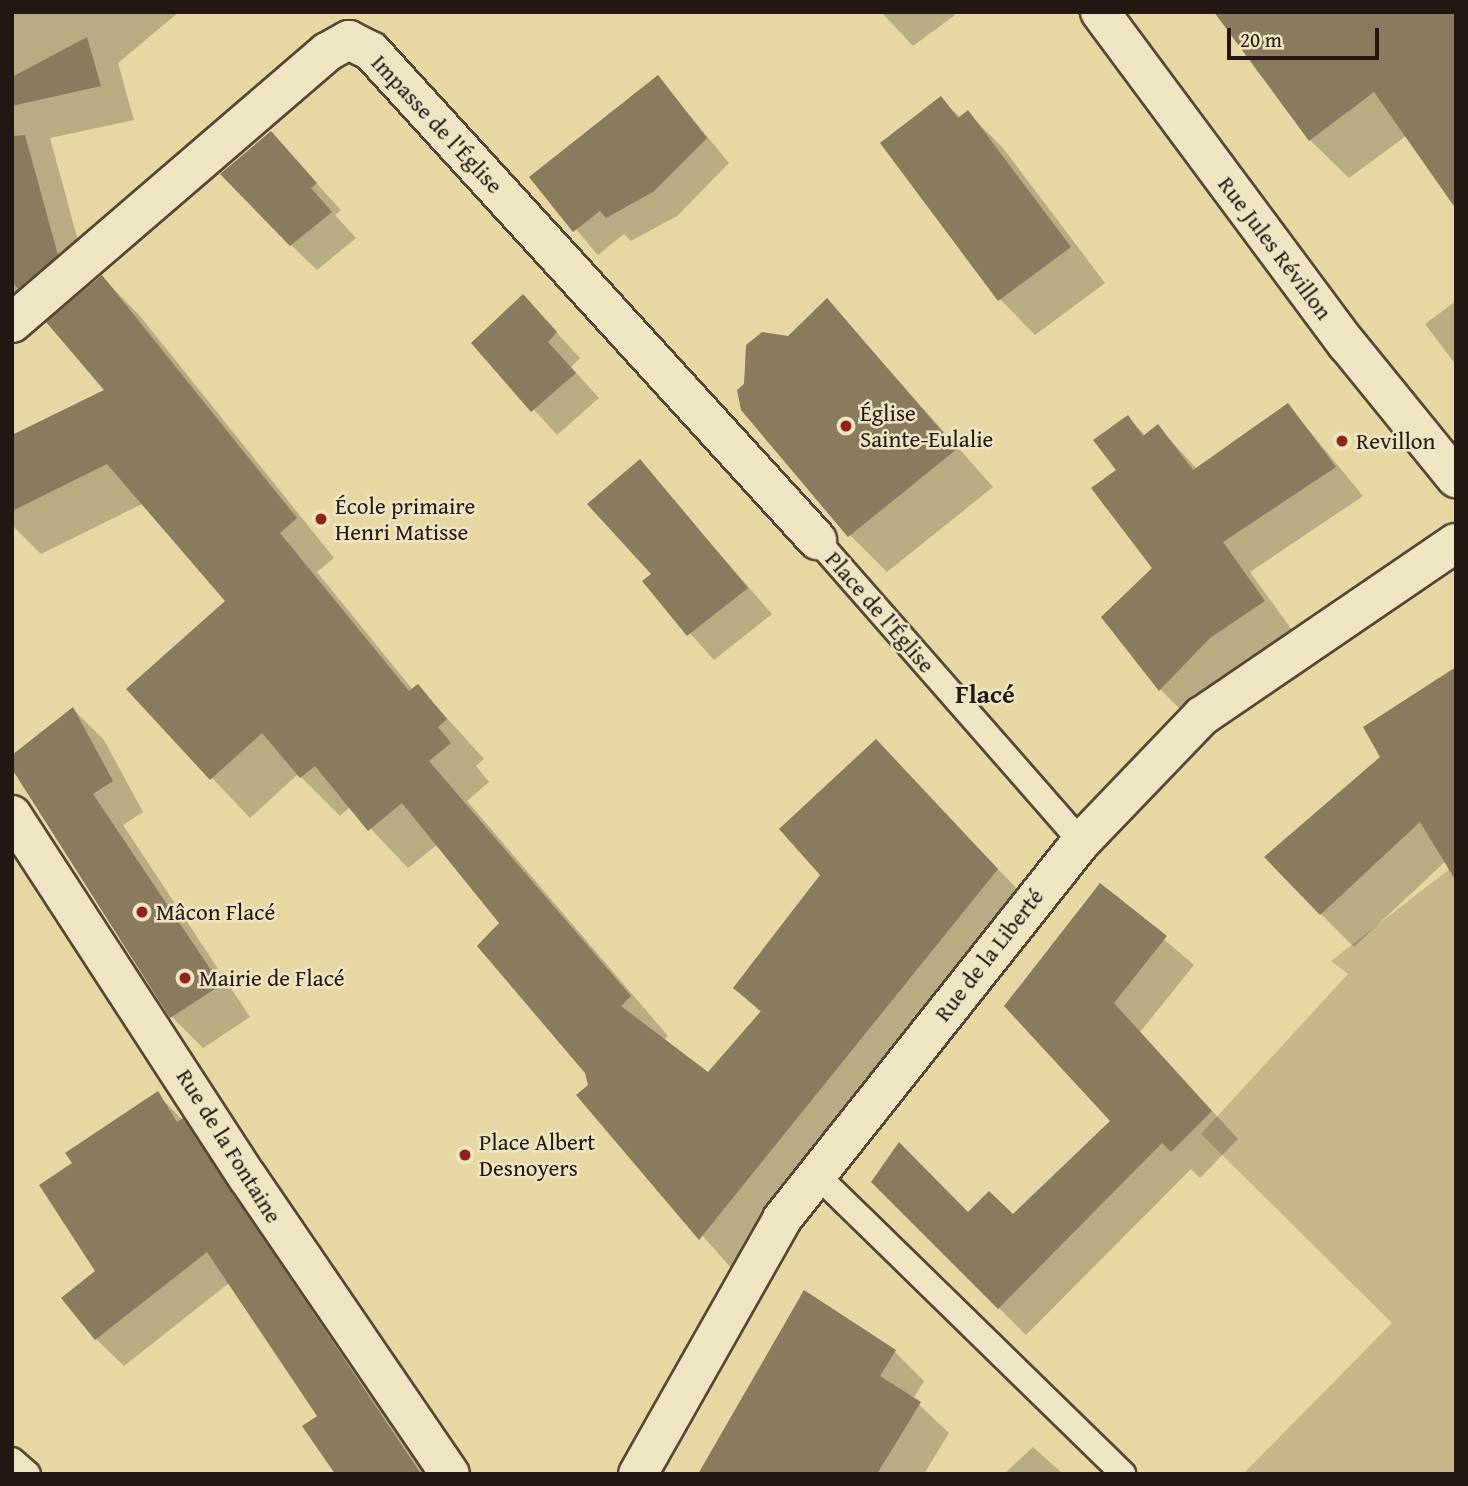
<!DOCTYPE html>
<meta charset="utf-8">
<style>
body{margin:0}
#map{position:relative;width:1468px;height:1486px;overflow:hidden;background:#e7d7a3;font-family:"Gentium Book Plus",serif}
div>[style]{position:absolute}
.green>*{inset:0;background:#c6b68a}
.shadow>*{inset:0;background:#0003}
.building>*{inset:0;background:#897b5d}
.roads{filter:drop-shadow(2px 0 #554736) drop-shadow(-2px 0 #554736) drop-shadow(0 2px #554736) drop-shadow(0 -2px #554736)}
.service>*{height:24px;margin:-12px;padding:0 12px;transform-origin:12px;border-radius:12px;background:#efe5c3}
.minor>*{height:38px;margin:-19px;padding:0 19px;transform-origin:19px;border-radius:19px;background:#efe5c3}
.tertiary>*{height:38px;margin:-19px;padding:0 19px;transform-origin:19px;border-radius:19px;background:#efe5c3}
.dots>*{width:19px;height:19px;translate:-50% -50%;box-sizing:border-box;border:4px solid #efe5c3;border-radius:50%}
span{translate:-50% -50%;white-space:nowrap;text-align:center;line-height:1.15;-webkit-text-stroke:5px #efe5c3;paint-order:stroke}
.street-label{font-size:23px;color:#241712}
.poi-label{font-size:23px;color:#241712}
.left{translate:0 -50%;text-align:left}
.quarter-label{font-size:26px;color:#241712;font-weight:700}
.frame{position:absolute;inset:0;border:14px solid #241712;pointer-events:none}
.scale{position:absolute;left:1227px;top:28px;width:152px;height:32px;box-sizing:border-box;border:4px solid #241712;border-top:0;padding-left:9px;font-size:21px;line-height:24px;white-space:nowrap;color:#241712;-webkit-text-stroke:5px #efe5c3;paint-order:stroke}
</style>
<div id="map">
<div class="green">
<div style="clip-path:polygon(1456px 864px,1456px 1474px,1243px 1474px,1392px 1323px,1201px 1134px,1348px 974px,1331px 961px)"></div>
</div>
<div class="shadow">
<div style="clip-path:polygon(12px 12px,179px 12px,118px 63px,134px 120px,50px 138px,91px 288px,102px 277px,140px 316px,334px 558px,317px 572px,413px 690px,418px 686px,484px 759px,476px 766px,489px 782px,467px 801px,668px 1036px,664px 1040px,708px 1074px,761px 1013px,736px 988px,823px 875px,876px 741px,1036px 909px,739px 1277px,579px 1095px,590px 1086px,586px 1072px,501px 923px,438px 844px,408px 868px,350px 807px,340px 816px,298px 774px,250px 818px,128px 689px,227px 601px,144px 503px,41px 554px,12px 525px,12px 437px,106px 391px,54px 323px,12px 294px)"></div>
<div style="clip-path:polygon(881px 12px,953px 12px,955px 15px,913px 46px)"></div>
<div style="clip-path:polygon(1456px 12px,1406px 136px,1349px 178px,1310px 140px)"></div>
<div style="clip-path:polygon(658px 77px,729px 163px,677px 216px,631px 241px,624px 234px,598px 255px,531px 177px)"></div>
<div style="clip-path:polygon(941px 99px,961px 118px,968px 113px,1003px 148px,1105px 283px,1035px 335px,1000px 299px)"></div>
<div style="clip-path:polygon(271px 134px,341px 210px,335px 215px,356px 238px,317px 270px,291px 245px)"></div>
<div style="clip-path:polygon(523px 296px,580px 358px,571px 367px,599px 398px,557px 435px,474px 343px)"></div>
<div style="clip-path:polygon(827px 300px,993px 487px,887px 572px,850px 535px)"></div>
<div style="clip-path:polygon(1456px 301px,1456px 365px,1425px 324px)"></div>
<div style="clip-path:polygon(1288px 405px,1363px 496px,1250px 572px,1292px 630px,1239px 666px,1189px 718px,1160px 689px,1154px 568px,1119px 470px,1127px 417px,1146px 436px,1158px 427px,1197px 469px)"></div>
<div style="clip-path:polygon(640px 462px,772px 614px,714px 660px,644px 582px,654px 574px)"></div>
<div style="clip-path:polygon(73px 709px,104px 740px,143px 812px,123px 825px,250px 1017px,203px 1048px,172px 1017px,12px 765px)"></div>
<div style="clip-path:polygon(1383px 757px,1450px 857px,1354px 947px,1321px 914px)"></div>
<div style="clip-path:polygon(1101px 886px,1194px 965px,1140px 1032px,1238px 1139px,1200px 1178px,1191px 1169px,1026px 1335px,873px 1181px,968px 1214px,1013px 1217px,1112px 1121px)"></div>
<div style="clip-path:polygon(157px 1094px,210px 1148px,429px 1474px,339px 1474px,319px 1416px,229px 1283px,124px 1366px,96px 1339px,97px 1272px,74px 1163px)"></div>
<div style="clip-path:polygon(805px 1292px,895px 1352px,924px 1381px,913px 1399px,949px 1433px,924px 1474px,702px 1474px)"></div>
<div style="clip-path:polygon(1033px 1447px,1063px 1474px,1004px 1474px)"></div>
</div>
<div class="building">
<div style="clip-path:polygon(1214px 12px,1456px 12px,1456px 209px,1374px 92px,1309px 141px)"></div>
<div style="clip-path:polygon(87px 37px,101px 86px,12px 106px,12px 77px)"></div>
<div style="clip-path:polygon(658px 75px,707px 138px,653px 192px,606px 218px,600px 211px,573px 232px,529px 177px)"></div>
<div style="clip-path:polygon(941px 96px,958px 118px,968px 110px,1071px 247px,998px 301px,880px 143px)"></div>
<div style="clip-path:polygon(271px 131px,317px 183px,311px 188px,332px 212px,290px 246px,220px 174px)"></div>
<div style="clip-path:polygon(25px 135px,58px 255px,18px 289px,12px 282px,12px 136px)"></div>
<div style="clip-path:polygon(102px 275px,297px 518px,280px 533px,409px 691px,418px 684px,447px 719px,438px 727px,451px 743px,429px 761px,631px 996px,621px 1006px,708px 1072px,761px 1011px,733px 988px,820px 875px,779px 829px,876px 739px,998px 869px,699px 1240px,576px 1095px,588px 1085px,585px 1073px,477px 946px,499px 923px,402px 803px,368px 831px,315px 766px,300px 778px,262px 733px,210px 780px,126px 689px,225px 601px,107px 464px,12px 511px,12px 435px,104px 390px,46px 322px)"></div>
<div style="clip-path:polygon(523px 294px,557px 332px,548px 342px,576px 373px,531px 412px,471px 343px)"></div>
<div style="clip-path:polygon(827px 298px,957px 449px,848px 537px,741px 410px,737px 390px,744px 384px,746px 345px,762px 332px,788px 336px)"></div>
<div style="clip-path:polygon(1288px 403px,1336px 467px,1223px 542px,1265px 601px,1210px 638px,1159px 691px,1101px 617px,1152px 568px,1091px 488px,1116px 470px,1093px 440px,1128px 415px,1143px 436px,1158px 424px,1193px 470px)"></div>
<div style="clip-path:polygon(640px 459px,748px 588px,687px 636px,642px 581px,651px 574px,587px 504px)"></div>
<div style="clip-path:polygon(1456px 667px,1456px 881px,1420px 822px,1320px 915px,1264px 857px,1380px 757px,1363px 727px)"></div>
<div style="clip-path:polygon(73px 707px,113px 781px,93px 794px,221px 985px,170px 1018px,12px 769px,12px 755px)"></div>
<div style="clip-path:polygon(1100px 883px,1167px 936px,1114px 1003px,1212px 1111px,1171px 1152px,1162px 1143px,998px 1309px,871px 1182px,899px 1142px,968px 1212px,989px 1191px,1013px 1214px,1110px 1121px,1004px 1006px)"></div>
<div style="clip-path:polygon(158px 1091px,177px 1122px,183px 1118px,421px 1474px,335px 1474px,302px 1426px,317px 1416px,207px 1252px,95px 1340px,61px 1298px,95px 1271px,39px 1185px,72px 1163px,65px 1153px)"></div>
<div style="clip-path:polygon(804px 1290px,896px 1350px,880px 1376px,921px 1402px,877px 1474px,698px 1474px)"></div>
</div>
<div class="roads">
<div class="service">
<div style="left:817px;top:540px;width:401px;rotate:48.8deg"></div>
<div style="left:817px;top:1175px;width:428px;rotate:44.3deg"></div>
<div style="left:12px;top:1460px;width:21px;rotate:41deg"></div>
</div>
<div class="minor">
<div style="left:1100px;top:12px;width:414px;rotate:53.4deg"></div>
<div style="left:1347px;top:344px;width:173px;rotate:50.9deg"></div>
<div style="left:12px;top:323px;width:416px;rotate:-40.7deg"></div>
<div style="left:327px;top:52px;width:25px;rotate:-29deg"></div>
<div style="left:349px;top:40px;width:25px;rotate:27deg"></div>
<div style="left:371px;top:51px;width:662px;rotate:47.63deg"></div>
<div style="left:12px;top:815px;width:433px;rotate:57deg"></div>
<div style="left:248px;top:1178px;width:358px;rotate:55.7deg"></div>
</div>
<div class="tertiary">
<div style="left:638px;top:1474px;width:293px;rotate:-60.5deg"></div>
<div style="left:782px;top:1219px;width:481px;rotate:-51.6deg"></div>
<div style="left:1081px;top:842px;width:175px;rotate:-46.2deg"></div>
<div style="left:1202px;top:716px;width:307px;rotate:-34.3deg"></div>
</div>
</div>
<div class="dots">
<div style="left:846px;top:426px;background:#8f2418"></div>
<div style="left:1342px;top:441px;background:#8f2418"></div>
<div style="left:321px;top:519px;background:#8f2418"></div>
<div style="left:142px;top:912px;background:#8f2418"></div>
<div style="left:185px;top:978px;background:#8f2418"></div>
<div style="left:465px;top:1155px;background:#8f2418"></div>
</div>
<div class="street-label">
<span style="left:437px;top:124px;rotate:47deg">Impasse de l'Église</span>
<span style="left:1275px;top:248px;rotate:53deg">Rue Jules Révillon</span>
<span style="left:880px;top:612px;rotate:49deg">Place de l'Église</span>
<span style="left:989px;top:955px;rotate:-52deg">Rue de la Liberté</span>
<span style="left:229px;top:1146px;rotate:58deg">Rue de la Fontaine</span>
</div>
<div class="poi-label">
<span class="left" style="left:860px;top:426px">Église<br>Sainte-Eulalie</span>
<span class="left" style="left:1356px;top:441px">Revillon</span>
<span class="left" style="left:335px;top:519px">École primaire<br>Henri Matisse</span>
<span class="left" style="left:156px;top:912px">Mâcon Flacé</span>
<span class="left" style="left:199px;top:978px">Mairie de Flacé</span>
<span class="left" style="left:479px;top:1155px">Place Albert<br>Desnoyers</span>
</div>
<div class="quarter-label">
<span style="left:985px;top:694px">Flacé</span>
</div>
<div class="frame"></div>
<div class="scale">20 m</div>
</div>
